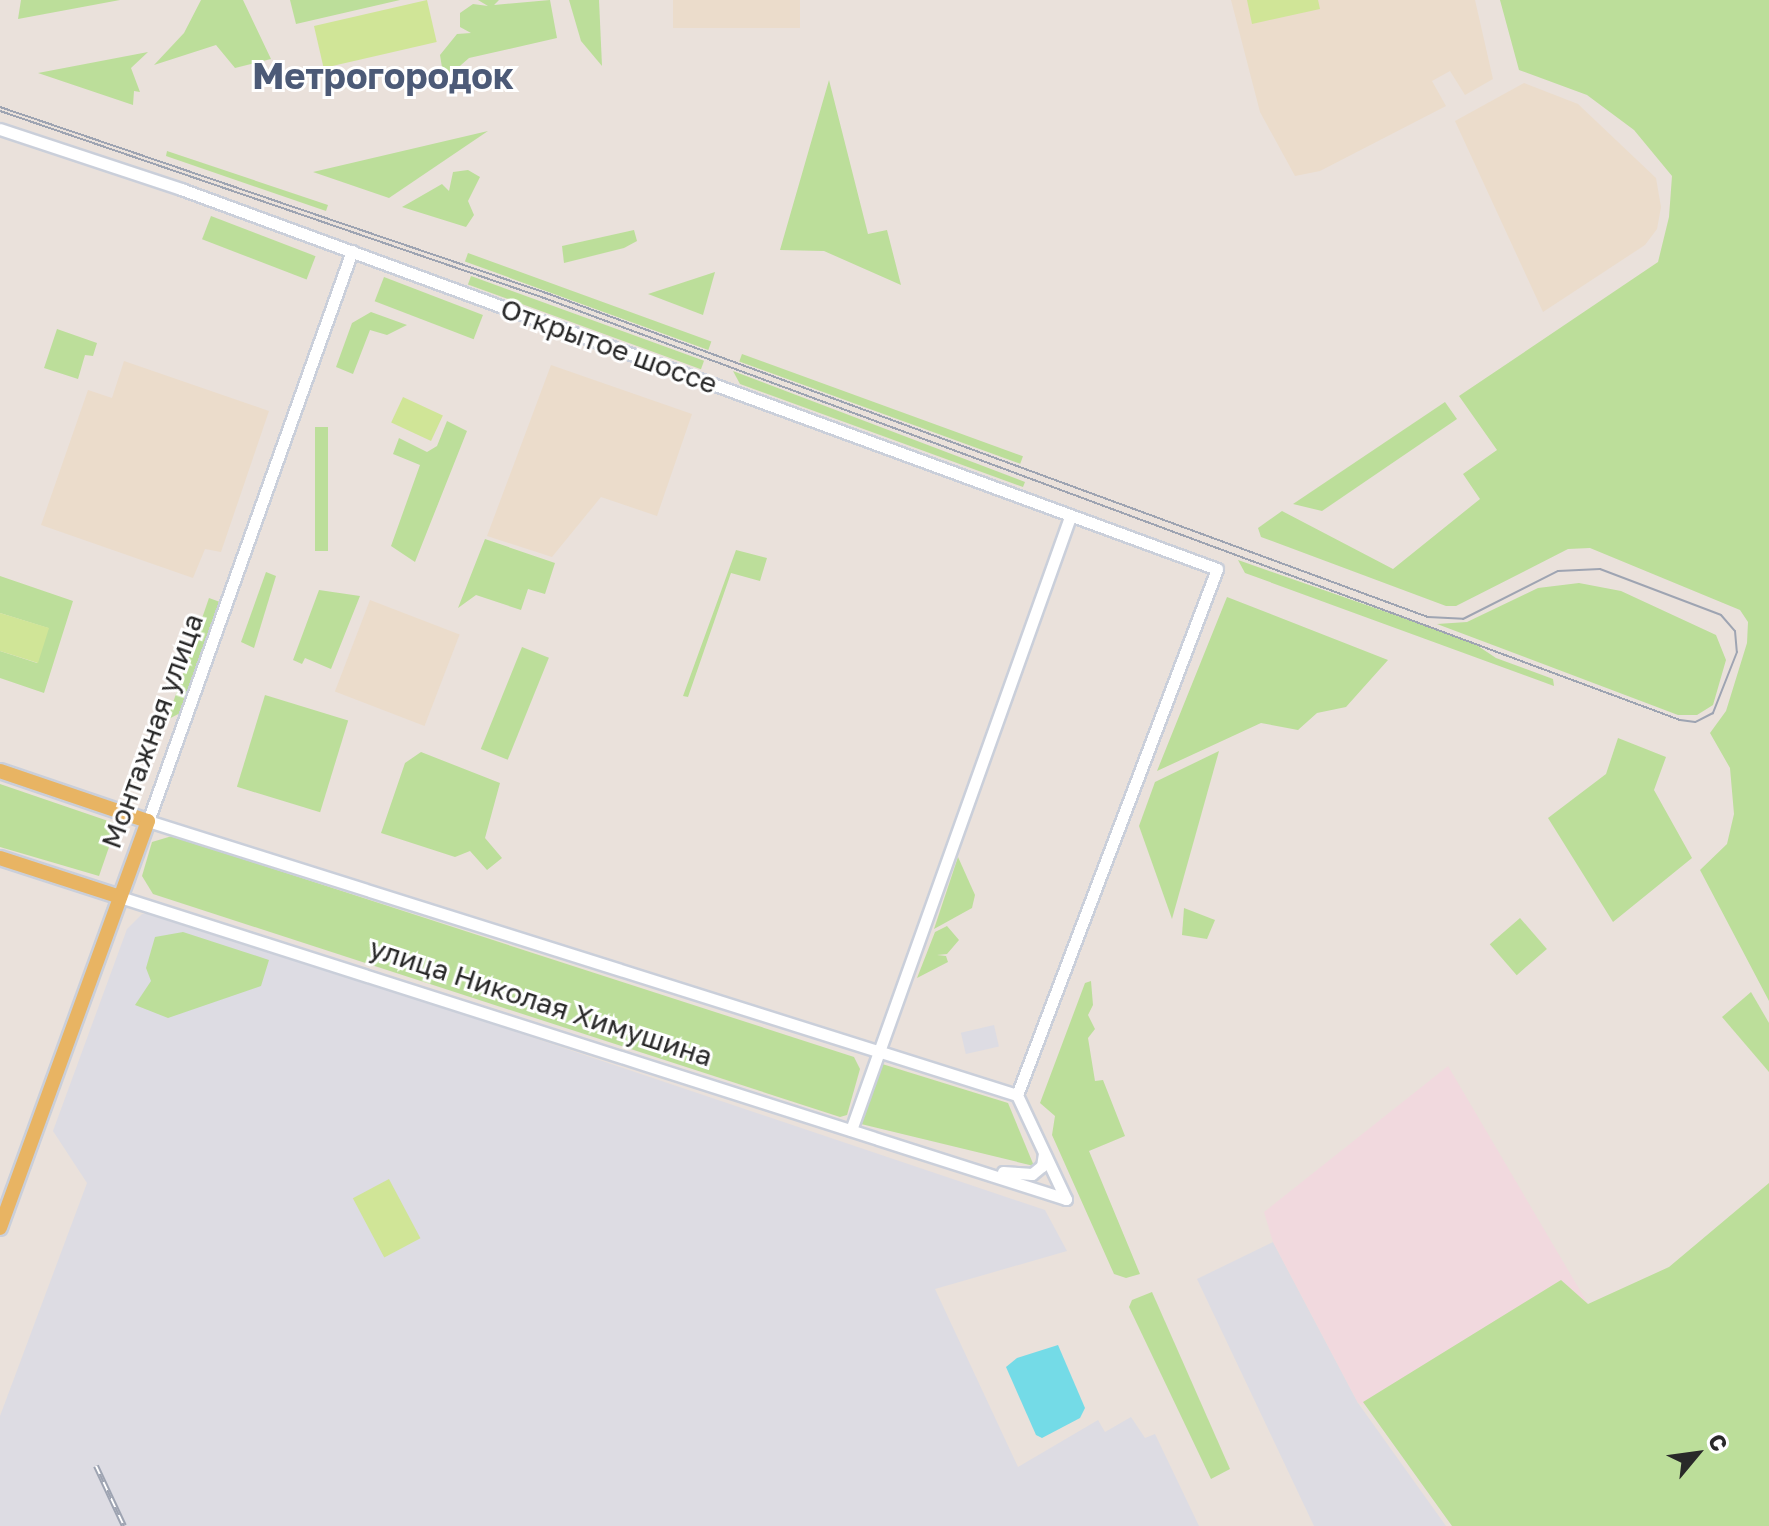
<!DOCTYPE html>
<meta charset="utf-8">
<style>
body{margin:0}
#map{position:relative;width:1769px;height:1526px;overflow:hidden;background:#eae1db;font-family:"Golos Text",sans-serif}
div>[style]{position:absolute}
.industrial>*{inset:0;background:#dddce3;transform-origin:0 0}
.education>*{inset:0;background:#ebdccb;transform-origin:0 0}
.medical>*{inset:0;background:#f1d9de}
.green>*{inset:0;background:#bcde9a;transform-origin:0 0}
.pitch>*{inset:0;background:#d0e597;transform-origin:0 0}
.water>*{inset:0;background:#74dbe7}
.roads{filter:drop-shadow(2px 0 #cacfda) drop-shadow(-2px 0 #cacfda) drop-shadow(0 2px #cacfda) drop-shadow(0 -2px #cacfda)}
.minor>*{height:11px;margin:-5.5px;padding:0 5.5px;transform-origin:5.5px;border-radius:5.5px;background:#fff}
.major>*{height:14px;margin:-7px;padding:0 7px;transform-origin:7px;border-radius:7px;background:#e8b463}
.tram>*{height:2px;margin:-1px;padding:0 1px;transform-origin:1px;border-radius:1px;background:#9ea4b2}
.rail>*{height:6px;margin-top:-3px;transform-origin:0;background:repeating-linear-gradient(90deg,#fff 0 9px,#9ea4b2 0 18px);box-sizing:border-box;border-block:2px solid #9ea4b2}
span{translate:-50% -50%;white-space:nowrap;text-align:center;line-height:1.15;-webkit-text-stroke:6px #fff;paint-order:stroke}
.street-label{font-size:28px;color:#292929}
.district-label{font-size:36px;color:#4c5a77;font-weight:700}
.north{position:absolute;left:1657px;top:1414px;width:80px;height:80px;-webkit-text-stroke:6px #fff;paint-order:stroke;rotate:61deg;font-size:22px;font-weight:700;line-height:32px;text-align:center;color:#292929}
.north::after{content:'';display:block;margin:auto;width:28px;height:36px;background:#292929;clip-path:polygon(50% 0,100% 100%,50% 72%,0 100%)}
</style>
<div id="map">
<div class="industrial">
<div style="clip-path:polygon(163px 913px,1045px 1210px,1067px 1251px,935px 1289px,1018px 1467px,1098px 1420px,1105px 1432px,1131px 1417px,1145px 1438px,1155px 1434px,1199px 1526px,0 1526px,0 1416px,87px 1183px,53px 1131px,127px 929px,142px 914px)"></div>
<div style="left:994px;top:1025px;width:22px;height:34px;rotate:77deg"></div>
<div style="clip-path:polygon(1273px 1242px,1358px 1403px,1446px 1526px,1314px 1526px,1197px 1279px)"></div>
</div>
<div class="education">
<div style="left:673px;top:0;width:127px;height:28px"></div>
<div style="clip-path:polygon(1231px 0,1475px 0,1493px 79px,1465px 95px,1450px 71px,1432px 81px,1446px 106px,1320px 171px,1295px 176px,1260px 112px)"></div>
<div style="clip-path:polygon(1524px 83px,1578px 104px,1656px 178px,1661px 207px,1657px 229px,1645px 245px,1543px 312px,1455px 121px)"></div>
<div style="clip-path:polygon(124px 361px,269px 411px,221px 552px,205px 549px,193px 578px,41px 525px,88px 390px,112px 398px)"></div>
<div style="clip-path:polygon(551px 365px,692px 414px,657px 516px,601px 497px,552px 557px,487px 536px)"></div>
<div style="left:370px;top:600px;width:96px;height:98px;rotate:21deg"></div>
</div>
<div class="medical">
<div style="clip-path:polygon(1448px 1066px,1588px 1304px,1393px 1414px,1358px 1403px,1273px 1242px,1264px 1212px)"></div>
</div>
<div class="green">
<div style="clip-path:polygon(21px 0,120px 0,18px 19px)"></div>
<div style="clip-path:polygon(201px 0,243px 0,271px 59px,235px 68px,216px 45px,154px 65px,184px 33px)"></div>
<div style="clip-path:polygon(290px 0,400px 0,296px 24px)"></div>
<div style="clip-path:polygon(478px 0,499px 0,494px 5px,550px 0,557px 38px,469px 58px,444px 80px,440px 55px,457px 34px,471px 33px,460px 27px,460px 13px,473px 4px,488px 6px)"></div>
<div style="clip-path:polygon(569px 0,599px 0,602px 66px,581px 41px)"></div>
<div style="clip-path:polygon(1500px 0,1769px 0,1769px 1001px,1700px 870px,1727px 844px,1734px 814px,1730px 768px,1710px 733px,1726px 711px,1747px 643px,1748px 622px,1740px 610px,1590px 548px,1568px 549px,1456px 606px,1446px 606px,1261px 537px,1258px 528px,1282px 511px,1393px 569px,1480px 499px,1463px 474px,1497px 450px,1459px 396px,1658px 262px,1669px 217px,1672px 176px,1634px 130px,1587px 95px,1519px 70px)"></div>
<div style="clip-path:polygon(148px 52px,131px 68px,140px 92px,134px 91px,133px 105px,38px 73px)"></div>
<div style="clip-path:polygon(829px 80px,868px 234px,887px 230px,901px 285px,824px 251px,780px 250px)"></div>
<div style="clip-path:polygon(488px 131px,389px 198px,313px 172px)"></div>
<div style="clip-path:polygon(167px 151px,328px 205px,326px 211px,166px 156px)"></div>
<div style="clip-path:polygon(468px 170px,480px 177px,468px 201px,474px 215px,466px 227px,402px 207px,442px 184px,449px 191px,453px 172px)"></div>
<div style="left:211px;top:216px;width:112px;height:25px;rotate:21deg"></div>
<div style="clip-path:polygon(634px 230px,637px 241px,624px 248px,564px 263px,562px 246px)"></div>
<div style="left:468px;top:253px;width:259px;height:9px;rotate:20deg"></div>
<div style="clip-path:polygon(715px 272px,703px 315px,648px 294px)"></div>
<div style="left:471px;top:276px;width:248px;height:9px;rotate:20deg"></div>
<div style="left:384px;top:277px;width:106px;height:26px;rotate:21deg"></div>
<div style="clip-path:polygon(371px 312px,407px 325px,387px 335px,370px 330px,353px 374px,336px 367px,352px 323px)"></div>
<div style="clip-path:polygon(57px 329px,97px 343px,93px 356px,85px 355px,78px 379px,44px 368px)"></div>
<div style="left:742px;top:354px;width:299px;height:8px;rotate:20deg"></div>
<div style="clip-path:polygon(733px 371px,1025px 482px,1023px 487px,740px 384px)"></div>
<div style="clip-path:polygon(1445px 402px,1457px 419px,1322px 511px,1293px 504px)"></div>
<div style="clip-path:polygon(447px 421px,467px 431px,415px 562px,391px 546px,420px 465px,393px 454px,399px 438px,427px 452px,437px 446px)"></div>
<div style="left:315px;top:427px;width:13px;height:124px"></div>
<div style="clip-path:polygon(485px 539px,555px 563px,545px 594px,528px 589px,521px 610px,476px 595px,458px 608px)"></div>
<div style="clip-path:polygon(736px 550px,767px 558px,760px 581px,731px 573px,688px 697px,683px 696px)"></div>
<div style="clip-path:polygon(1238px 560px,1472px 642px,1496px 658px,1553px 679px,1554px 686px,1245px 573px)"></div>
<div style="clip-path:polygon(266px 572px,276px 576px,254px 648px,241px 642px)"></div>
<div style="clip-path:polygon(0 576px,73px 601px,44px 693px,0 678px,0 651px,37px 663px,48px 628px,0 613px)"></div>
<div style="clip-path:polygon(1579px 583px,1621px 591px,1716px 635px,1726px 660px,1713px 705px,1697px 715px,1678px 715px,1437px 624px,1467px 622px,1538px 588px)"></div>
<div style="clip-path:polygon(319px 590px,360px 596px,331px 669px,305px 658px,302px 664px,293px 660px)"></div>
<div style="clip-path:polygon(1227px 597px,1388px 660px,1346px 707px,1317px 713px,1298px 730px,1261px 723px,1157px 771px)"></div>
<div style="clip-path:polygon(209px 598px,220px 602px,180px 713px,167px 720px)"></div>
<div style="left:522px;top:647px;width:29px;height:110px;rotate:22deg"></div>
<div style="left:265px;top:695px;width:87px;height:96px;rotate:17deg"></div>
<div style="clip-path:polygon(1618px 738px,1666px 757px,1654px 790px,1692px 858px,1613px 922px,1548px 818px,1606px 774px)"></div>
<div style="clip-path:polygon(1219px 751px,1172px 919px,1139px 826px,1155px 782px)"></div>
<div style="clip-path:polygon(421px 752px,500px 783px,485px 838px,502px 858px,487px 870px,470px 851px,455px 857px,381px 833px,405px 763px)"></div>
<div style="clip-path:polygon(0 784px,117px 824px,99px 876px,0 847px)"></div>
<div style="clip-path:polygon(172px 836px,854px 1057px,860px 1069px,847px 1115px,840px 1117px,153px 894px,142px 876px,152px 842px)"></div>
<div style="clip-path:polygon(958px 857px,975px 895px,972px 908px,934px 929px)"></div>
<div style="clip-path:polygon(1184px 908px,1215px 920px,1207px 939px,1182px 935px)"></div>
<div style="left:1520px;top:918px;width:41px;height:40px;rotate:49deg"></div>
<div style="clip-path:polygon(947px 926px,959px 940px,947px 954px,937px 955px,946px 956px,948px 962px,917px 978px,935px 932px)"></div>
<div style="clip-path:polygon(183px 932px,269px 960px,261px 986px,168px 1018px,135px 1005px,151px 981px,146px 968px,155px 937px)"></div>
<div style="clip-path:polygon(1091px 981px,1093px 1005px,1088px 1015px,1095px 1029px,1088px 1038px,1095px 1081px,1103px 1080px,1125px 1136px,1089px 1151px,1140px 1274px,1126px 1278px,1114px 1274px,1052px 1135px,1055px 1116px,1040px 1103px,1085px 983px)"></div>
<div style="clip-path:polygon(1751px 992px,1769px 1023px,1769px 1072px,1722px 1017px)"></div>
<div style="clip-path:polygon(879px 1063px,1008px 1103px,1034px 1166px,861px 1124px)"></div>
<div style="clip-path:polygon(1769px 1183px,1769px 1526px,1452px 1526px,1363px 1402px,1561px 1280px,1588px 1304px,1669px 1267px)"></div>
<div style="clip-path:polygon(1152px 1292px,1230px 1469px,1211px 1479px,1129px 1307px,1132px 1300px)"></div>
</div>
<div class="pitch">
<div style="left:427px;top:0;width:43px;height:116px;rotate:77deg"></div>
<div style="clip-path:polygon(1247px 0,1318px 0,1320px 9px,1252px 24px)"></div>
<div style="left:403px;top:397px;width:44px;height:28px;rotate:25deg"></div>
<div style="clip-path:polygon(0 613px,49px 628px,38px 663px,0 651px)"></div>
<div style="left:389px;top:1179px;width:67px;height:41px;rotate:62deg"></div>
</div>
<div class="water">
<div style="clip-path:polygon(1058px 1345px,1085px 1408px,1080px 1418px,1042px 1438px,1036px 1435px,1006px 1367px,1017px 1358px)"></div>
</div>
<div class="roads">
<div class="minor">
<div style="left:0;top:129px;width:191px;rotate:18.3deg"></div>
<div style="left:181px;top:189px;width:1103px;rotate:20.14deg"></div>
<div style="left:1217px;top:569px;width:563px;rotate:110.82deg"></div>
<div style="left:352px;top:251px;width:605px;rotate:109.69deg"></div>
<div style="left:148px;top:821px;width:911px;rotate:17.5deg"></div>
<div style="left:120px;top:897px;width:993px;rotate:17.71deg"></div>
<div style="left:1017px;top:1095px;width:115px;rotate:64.8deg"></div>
<div style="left:851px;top:1130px;width:651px;rotate:-70.34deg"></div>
<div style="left:1003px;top:1172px;width:29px;rotate:4deg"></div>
<div style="left:1032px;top:1174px;width:13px;rotate:-39deg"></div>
<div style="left:1042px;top:1166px;width:12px;rotate:-81deg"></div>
</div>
<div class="major">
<div style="left:0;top:771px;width:156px;rotate:18.7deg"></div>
<div style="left:148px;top:821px;width:433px;rotate:110deg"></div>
<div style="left:0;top:858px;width:126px;rotate:18deg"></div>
</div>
</div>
<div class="tram">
<div style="left:0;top:107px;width:580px;rotate:18.81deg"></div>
<div style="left:549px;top:294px;width:936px;rotate:20.18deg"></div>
<div style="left:1428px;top:617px;width:35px;rotate:3deg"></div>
<div style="left:1463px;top:619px;width:106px;rotate:-26.8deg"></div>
<div style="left:1558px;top:571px;width:42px;rotate:-2.7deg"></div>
<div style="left:1600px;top:569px;width:129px;rotate:20.8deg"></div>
<div style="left:1721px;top:615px;width:21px;rotate:49deg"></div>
<div style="left:1735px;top:631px;width:21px;rotate:85deg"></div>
<div style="left:1737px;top:652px;width:66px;rotate:111.5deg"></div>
<div style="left:1713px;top:713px;width:20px;rotate:153deg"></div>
<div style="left:1695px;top:722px;width:15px;rotate:-172deg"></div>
<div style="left:1680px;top:720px;width:1209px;rotate:-159.62deg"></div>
<div style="left:547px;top:299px;width:578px;rotate:-161.03deg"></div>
</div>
<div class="rail">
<div style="left:96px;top:1466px;width:66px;rotate:65deg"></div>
</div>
<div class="street-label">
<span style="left:609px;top:346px;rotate:20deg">Открытое шоссе</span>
<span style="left:152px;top:731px;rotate:-70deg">Монтажная улица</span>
<span style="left:541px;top:1002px;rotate:18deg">улица Николая Химушина</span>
</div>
<div class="district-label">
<span style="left:383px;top:76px">Метрогородок</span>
</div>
<div class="north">С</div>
</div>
